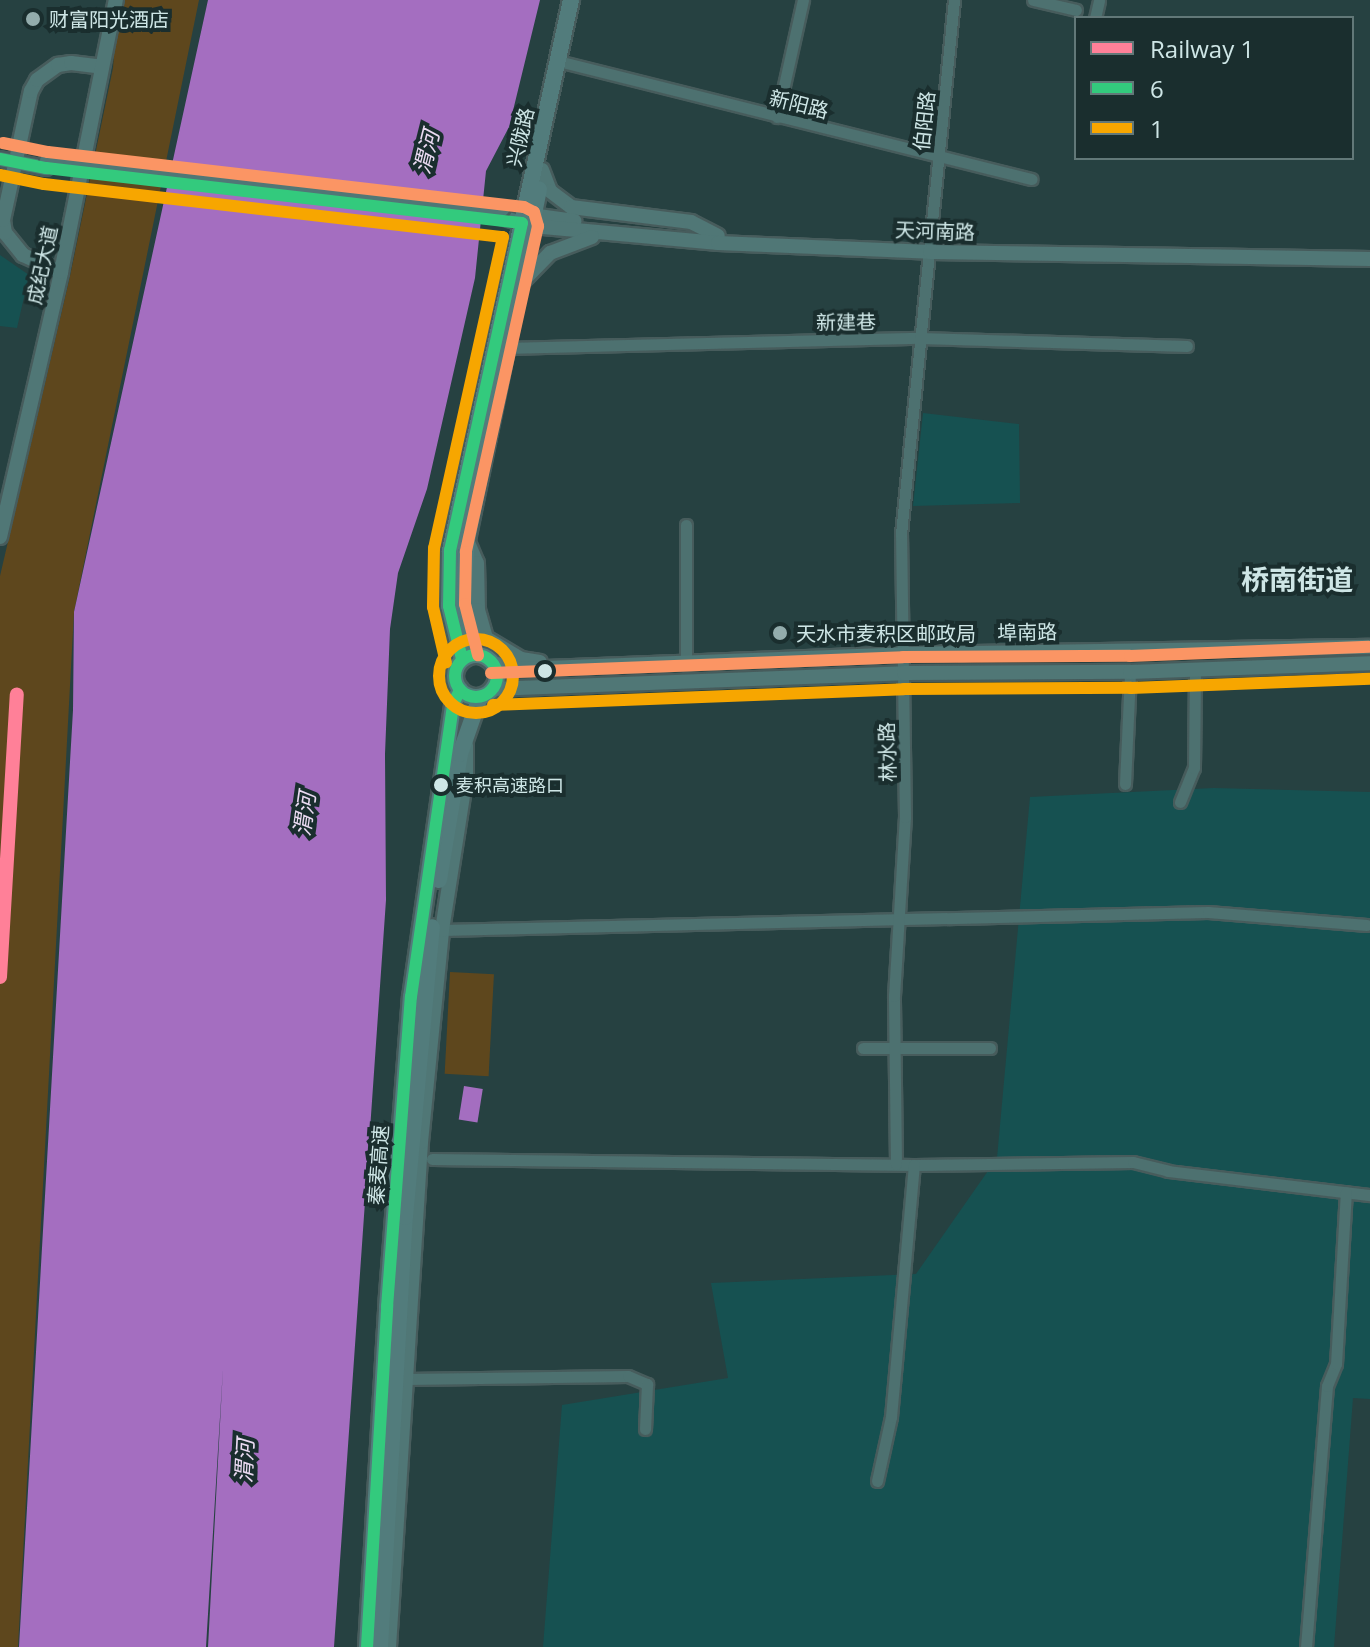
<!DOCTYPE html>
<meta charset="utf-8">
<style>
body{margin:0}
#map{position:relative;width:1370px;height:1647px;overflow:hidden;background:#264141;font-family:"Open Sans","Noto Sans SC",sans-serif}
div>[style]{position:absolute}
.built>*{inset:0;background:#165151}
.green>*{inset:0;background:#5e471d;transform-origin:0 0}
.water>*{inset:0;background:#a46ec0;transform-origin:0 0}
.roads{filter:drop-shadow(2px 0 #475c5c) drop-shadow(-2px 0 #475c5c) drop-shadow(0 2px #475c5c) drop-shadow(0 -2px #475c5c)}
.minor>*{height:11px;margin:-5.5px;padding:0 5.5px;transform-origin:5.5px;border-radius:5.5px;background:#4d7170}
.major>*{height:14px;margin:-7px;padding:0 7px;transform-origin:7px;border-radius:7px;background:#507776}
.highway>*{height:16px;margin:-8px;padding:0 8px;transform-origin:8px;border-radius:8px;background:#527c7c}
.highway>.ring{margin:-8px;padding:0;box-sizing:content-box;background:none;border:16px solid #527c7c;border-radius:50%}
.bridges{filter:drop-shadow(2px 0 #475c5c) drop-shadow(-2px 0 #475c5c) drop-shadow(0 2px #475c5c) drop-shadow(0 -2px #475c5c)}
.major-bridge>*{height:14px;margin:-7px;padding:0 7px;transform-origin:7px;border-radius:7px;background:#507776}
.bus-1>*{height:12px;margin:-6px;padding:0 6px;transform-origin:6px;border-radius:6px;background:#33ca7d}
.bus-1>.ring{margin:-6px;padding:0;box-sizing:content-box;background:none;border:12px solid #33ca7d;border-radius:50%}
.bus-2>*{height:12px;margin:-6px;padding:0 6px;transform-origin:6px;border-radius:6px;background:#f7a600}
.bus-2>.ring{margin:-6px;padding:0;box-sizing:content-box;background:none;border:12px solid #f7a600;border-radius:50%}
.bus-3>*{height:12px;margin:-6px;padding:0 6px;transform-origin:6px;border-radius:6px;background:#fb9564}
.rail-1>*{height:14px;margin:-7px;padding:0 7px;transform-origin:7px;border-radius:7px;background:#ff8098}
.dots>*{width:22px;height:22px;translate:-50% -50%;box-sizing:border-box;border:4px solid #1a2e2e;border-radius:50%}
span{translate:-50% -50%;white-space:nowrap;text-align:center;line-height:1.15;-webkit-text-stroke:8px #1a2e2e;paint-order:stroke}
.bus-label{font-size:18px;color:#cee6e6}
.left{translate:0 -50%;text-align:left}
.poi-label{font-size:20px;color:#cee6e6}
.street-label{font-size:20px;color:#cee6e6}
.water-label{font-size:22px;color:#ebdbf2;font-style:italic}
.district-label{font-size:28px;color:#cee6e6;font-weight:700}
.legend{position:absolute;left:1074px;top:16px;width:280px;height:144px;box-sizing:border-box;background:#1a2e2e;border:2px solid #627878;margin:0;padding:10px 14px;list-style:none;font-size:24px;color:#cee6e6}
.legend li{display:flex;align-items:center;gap:16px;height:40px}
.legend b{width:40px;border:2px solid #627878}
</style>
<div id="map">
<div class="built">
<div style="clip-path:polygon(0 255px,29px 275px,17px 328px,0 326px)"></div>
<div style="clip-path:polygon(923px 413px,1019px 424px,1020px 503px,913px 506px)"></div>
<div style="clip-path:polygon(1214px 788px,1370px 792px,1370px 1399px,1353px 1398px,1334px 1647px,543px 1647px,562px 1405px,728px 1378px,711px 1283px,916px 1274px,997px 1158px,1030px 797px)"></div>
</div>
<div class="green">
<div style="clip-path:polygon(118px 0,199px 0,74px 612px,18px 1647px,0 1647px,0 576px,70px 276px,113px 68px)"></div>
<div style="left:450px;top:972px;width:44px;height:102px;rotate:3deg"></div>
</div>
<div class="water">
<div style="clip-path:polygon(208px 0,540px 0,509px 127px,486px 171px,475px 278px,427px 489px,398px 573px,390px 629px,385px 754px,386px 900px,334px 1647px,208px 1647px,223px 1368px,206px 1647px,19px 1647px,73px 710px,74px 612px)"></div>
<div style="left:464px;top:1086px;width:19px;height:34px;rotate:9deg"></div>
</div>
<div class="roads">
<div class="minor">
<div style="left:1033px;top:0;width:44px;rotate:13.1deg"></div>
<div style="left:1095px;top:18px;width:18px;rotate:-77deg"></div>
<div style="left:558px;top:61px;width:488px;rotate:14deg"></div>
<div style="left:777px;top:117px;width:120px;rotate:-77.5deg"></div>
<div style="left:505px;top:348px;width:415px;rotate:-1.4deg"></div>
<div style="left:920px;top:338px;width:267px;rotate:1.7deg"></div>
<div style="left:686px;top:525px;width:140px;rotate:90deg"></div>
<div style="left:1125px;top:784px;width:112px;rotate:-87.4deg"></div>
<div style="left:1180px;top:802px;width:37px;rotate:-68deg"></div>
<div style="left:1194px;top:768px;width:97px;rotate:-89.4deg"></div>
<div style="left:442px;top:930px;width:766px;rotate:-1.35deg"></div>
<div style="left:1208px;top:912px;width:159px;rotate:4.7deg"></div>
<div style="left:863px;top:1048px;width:127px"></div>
<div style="left:432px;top:1159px;width:482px;rotate:0.7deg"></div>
<div style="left:914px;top:1165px;width:219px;rotate:-0.8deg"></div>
<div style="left:1133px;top:1162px;width:36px;rotate:14deg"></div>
<div style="left:1168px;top:1171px;width:203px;rotate:6.8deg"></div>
<div style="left:896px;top:1164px;width:168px;rotate:-90.7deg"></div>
<div style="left:894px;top:996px;width:179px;rotate:-86.5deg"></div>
<div style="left:905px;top:817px;width:283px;rotate:-90.8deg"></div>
<div style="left:901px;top:534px;width:537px;rotate:-84.33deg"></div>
<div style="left:406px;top:1379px;width:222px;rotate:-0.8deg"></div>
<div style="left:628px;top:1376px;width:21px;rotate:23deg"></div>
<div style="left:647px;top:1384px;width:45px;rotate:92.5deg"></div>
<div style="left:877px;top:1481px;width:66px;rotate:-77.7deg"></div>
<div style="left:891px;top:1417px;width:253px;rotate:-84.8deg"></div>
<div style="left:1306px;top:1647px;width:262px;rotate:-85.4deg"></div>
<div style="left:1327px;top:1386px;width:24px;rotate:-68deg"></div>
<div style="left:1336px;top:1364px;width:172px;rotate:-86.7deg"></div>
</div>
<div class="major">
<div style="left:0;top:159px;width:47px;rotate:11.1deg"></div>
<div style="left:542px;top:170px;width:22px;rotate:69deg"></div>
<div style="left:550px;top:191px;width:26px;rotate:37deg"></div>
<div style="left:571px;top:207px;width:121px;rotate:7.1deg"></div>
<div style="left:691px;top:222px;width:30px;rotate:27deg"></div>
<div style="left:524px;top:214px;width:51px;rotate:7.8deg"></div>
<div style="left:501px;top:217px;width:32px;rotate:16deg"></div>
<div style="left:532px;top:226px;width:187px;rotate:5.2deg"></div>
<div style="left:718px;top:243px;width:212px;rotate:2.4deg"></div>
<div style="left:930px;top:252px;width:440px;rotate:0.9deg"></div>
<div style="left:61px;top:272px;width:42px;rotate:-155.9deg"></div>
<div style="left:23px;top:255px;width:28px;rotate:-129deg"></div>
<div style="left:5px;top:233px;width:13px;rotate:-99deg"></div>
<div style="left:3px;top:220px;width:132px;rotate:-77.8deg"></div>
<div style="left:31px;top:91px;width:13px;rotate:-61deg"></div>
<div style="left:37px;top:80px;width:26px;rotate:-36deg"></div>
<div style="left:58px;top:65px;width:13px;rotate:-9deg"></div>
<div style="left:71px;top:63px;width:31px;rotate:7deg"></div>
<div style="left:521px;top:283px;width:42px;rotate:-46deg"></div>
<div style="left:550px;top:253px;width:45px;rotate:-20.9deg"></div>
<div style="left:0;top:537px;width:272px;rotate:-77deg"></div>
<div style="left:61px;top:272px;width:278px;rotate:-78.6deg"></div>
<div style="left:467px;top:540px;width:25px;rotate:67deg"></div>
<div style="left:477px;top:563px;width:47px;rotate:88.8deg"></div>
<div style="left:478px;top:610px;width:29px;rotate:74deg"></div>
<div style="left:486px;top:638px;width:41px;rotate:31deg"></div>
<div style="left:521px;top:659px;width:19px;rotate:9deg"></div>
<div style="left:493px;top:663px;width:28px;rotate:13deg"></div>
<div style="left:520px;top:669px;width:383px;rotate:-2.2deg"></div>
<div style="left:903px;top:654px;width:467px;rotate:-0.9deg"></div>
<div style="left:492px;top:689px;width:412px;rotate:-2.2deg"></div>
<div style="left:904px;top:673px;width:226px;rotate:-0.3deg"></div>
<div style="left:1130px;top:672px;width:240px;rotate:-2.1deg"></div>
<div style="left:389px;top:1647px;width:506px;rotate:-86.37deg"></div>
<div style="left:421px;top:1142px;width:213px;rotate:-84.3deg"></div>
<div style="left:442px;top:930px;width:155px;rotate:-81.1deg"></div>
<div style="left:466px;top:777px;width:32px;rotate:-90deg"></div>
</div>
<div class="highway">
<div style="left:473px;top:654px;width:48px;rotate:-103.2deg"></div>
<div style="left:462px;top:607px;width:67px;rotate:-85.7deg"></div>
<div style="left:467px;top:540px;width:358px;rotate:-78.4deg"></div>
<div class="ring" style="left:455px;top:655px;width:26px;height:26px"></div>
<div style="left:462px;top:659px;width:55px;rotate:-103.8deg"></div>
<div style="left:449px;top:606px;width:56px;rotate:-89deg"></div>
<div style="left:450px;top:550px;width:563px;rotate:-77.59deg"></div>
<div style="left:439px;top:880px;width:128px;rotate:-80.5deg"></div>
<div style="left:460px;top:754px;width:60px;rotate:-70.7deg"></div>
<div style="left:367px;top:1647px;width:341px;rotate:-86.6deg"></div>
<div style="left:387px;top:1307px;width:311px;rotate:-85.6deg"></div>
<div style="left:411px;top:997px;width:296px;rotate:-81.8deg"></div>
<div style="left:453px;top:704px;width:16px;rotate:-63deg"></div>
<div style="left:380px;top:1647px;width:431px;rotate:-86.7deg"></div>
<div style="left:405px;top:1217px;width:291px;rotate:-84.7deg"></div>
</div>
</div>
<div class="bridges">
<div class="major-bridge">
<div style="left:47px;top:161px;width:458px;rotate:6deg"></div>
</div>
</div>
<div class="bus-1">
<div style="left:0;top:159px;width:47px;rotate:11.1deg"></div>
<div style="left:46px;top:168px;width:479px;rotate:6.6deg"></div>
<div style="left:522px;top:223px;width:335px;rotate:102.4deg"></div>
<div style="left:450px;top:550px;width:56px;rotate:91deg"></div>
<div style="left:449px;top:606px;width:55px;rotate:76.2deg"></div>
<div class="ring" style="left:455px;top:655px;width:30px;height:30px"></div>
<div style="left:367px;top:1647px;width:341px;rotate:-86.6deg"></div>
<div style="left:387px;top:1307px;width:311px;rotate:-85.6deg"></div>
<div style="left:411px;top:997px;width:296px;rotate:-81.8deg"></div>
<div style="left:453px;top:704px;width:16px;rotate:-63deg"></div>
</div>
<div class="bus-2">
<div style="left:0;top:175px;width:45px;rotate:11.6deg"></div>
<div style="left:44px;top:184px;width:462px;rotate:6.6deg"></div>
<div style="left:503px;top:237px;width:319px;rotate:102.5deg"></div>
<div style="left:434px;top:548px;width:59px;rotate:91deg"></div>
<div style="left:433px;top:607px;width:57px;rotate:76.9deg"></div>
<div class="ring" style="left:439px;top:639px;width:62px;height:62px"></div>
<div style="left:493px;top:705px;width:411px;rotate:-2.2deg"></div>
<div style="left:904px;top:689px;width:227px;rotate:-0.3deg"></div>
<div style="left:1131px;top:688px;width:239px;rotate:-2.2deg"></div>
</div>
<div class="bus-3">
<div style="left:3px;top:143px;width:46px;rotate:11.3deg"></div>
<div style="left:48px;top:152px;width:479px;rotate:6.6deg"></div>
<div style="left:524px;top:207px;width:11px;rotate:27deg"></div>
<div style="left:534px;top:212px;width:15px;rotate:74deg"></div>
<div style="left:538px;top:226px;width:334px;rotate:102.5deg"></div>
<div style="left:466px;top:552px;width:52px;rotate:91.1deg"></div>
<div style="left:465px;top:604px;width:53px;rotate:75.7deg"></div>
<div style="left:491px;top:673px;width:412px;rotate:-2.2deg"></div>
<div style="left:903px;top:657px;width:227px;rotate:-0.3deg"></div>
<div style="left:1130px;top:656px;width:239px;rotate:-2.2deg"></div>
</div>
<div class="rail-1">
<div style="left:0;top:977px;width:283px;rotate:-86.6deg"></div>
</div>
<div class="dots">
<div style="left:33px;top:19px;background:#93acac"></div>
<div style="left:780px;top:633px;background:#93acac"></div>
<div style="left:545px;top:671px;background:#cee6e6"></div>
<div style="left:441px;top:785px;background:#cee6e6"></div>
</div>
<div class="bus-label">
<span class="left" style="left:456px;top:785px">麦积高速路口</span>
</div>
<div class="poi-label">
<span class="left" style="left:49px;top:19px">财富阳光酒店</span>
<span class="left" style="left:796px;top:633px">天水市麦积区邮政局</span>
</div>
<div class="street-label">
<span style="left:799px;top:104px;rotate:14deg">新阳路</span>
<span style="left:924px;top:121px;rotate:-84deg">伯阳路</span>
<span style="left:520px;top:137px;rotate:-77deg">兴陇路</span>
<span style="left:935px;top:231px;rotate:2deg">天河南路</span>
<span style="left:42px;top:265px;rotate:-78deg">成纪大道</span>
<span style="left:846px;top:322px;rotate:-1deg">新建巷</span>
<span style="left:1027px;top:632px;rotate:-1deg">埠南路</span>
<span style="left:887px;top:752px;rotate:-91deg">林水路</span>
<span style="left:378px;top:1165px;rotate:-86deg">秦麦高速</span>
</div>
<div class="water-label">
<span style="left:426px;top:152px;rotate:-76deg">渭河</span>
<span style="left:304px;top:814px;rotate:-82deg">渭河</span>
<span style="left:244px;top:1461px;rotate:-87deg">渭河</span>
</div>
<div class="district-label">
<span style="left:1297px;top:579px">桥南街道</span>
</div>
<ul class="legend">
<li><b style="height:10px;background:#ff8098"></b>Railway 1</li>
<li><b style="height:10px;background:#33ca7d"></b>6</li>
<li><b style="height:10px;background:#f7a600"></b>1</li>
</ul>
</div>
